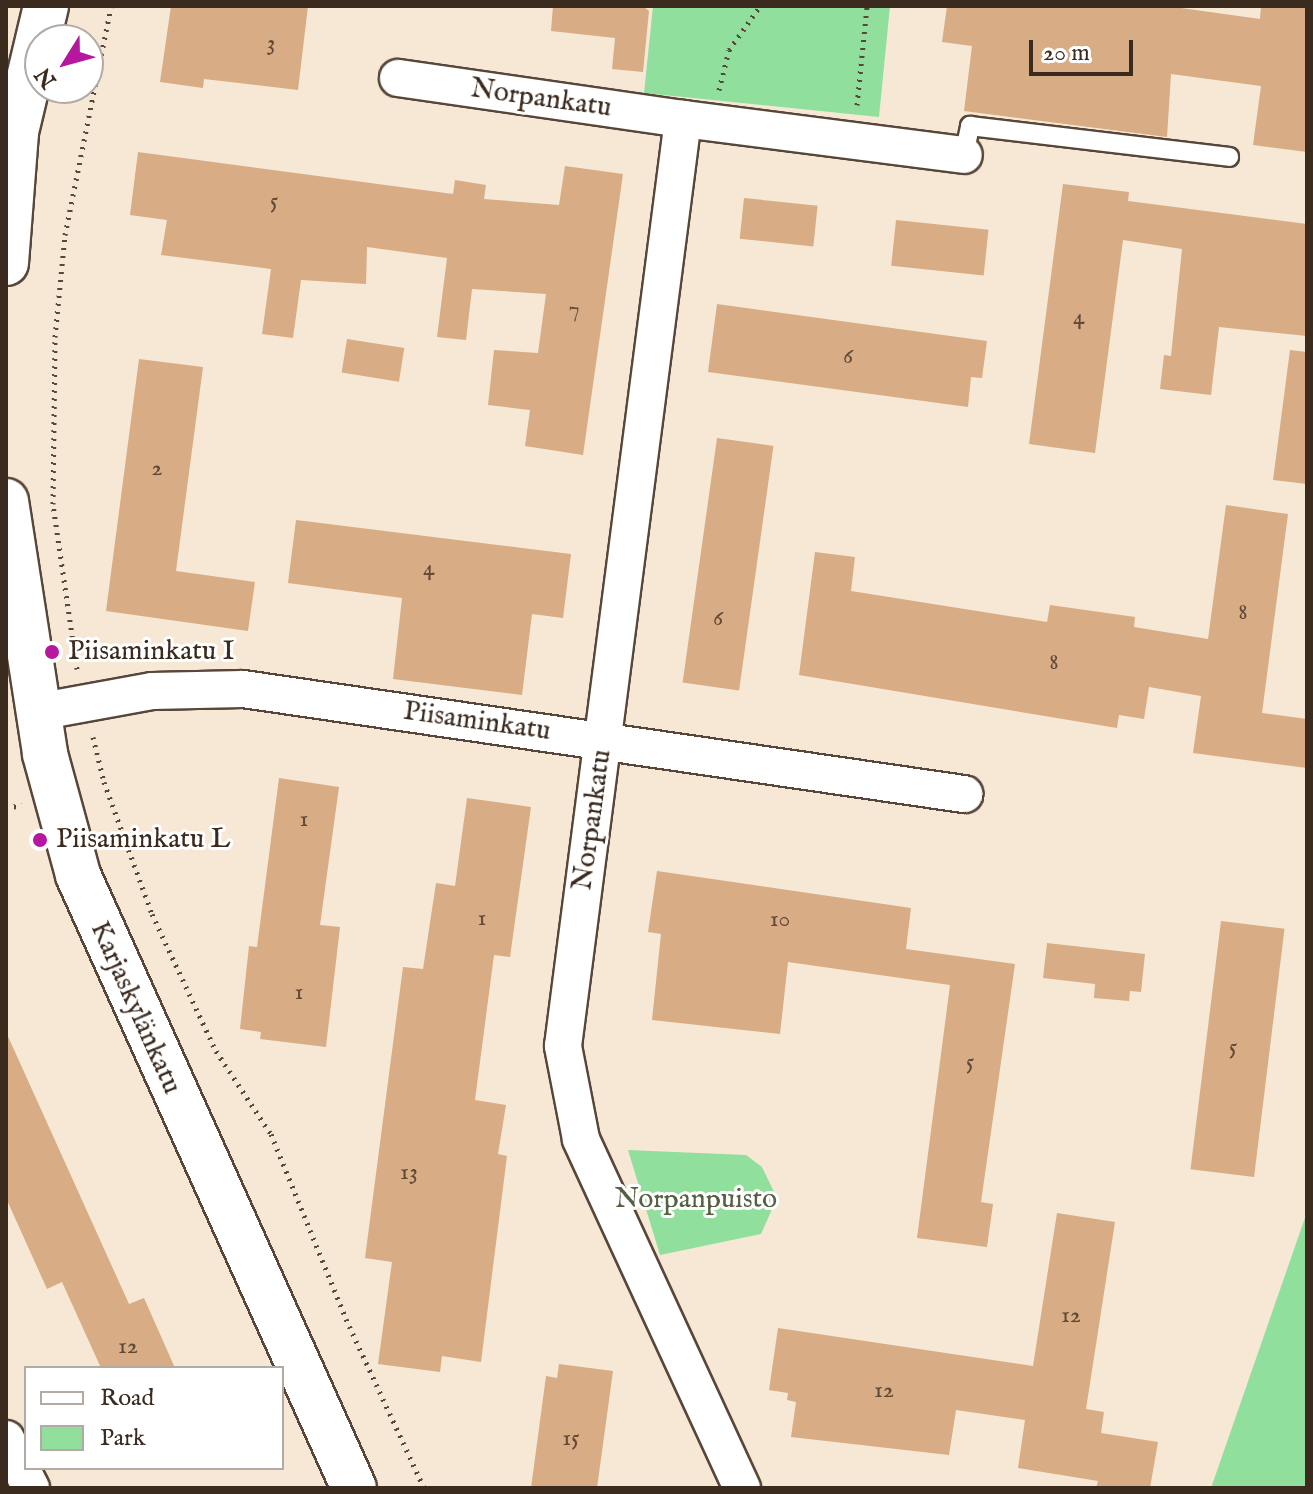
<!DOCTYPE html>
<meta charset="utf-8">
<style>
body{margin:0}
#map{position:relative;width:1313px;height:1494px;overflow:hidden;background:#f6e8d5;font-family:"IM FELL English",serif}
div>[style]{position:absolute}
.green>*{inset:0;background:#91df9d}
.building>*{inset:0;background:#d8ac84;transform-origin:0 0}
.path>*{height:5px;margin-top:-2.5px;transform-origin:0;background:repeating-linear-gradient(90deg,#574639 0 2px,transparent 0 8px)}
.roads{filter:drop-shadow(2px 0 #574639) drop-shadow(-2px 0 #574639) drop-shadow(0 2px #574639) drop-shadow(0 -2px #574639)}
.service>*{height:18px;margin:-9px;padding:0 9px;transform-origin:9px;border-radius:9px;background:#fff}
.minor>*{height:36px;margin:-18px;padding:0 18px;transform-origin:18px;border-radius:18px;background:#fff}
.tertiary>*{height:44px;margin:-22px;padding:0 22px;transform-origin:22px;border-radius:22px;background:#fff}
.dots>*{width:22px;height:22px;translate:-50% -50%;box-sizing:border-box;border:4px solid #fff;border-radius:50%}
span{translate:-50% -50%;white-space:nowrap;text-align:center;line-height:1.15;-webkit-text-stroke:6px #fff;paint-order:stroke}
.number-label{font-size:24px;color:#624a38}
.number-label span{-webkit-text-stroke-width:0}
.street-label{font-size:28px;color:#3b2a1e}
.poi-label{font-size:28px;color:#3b2a1e}
.left{translate:0 -50%;text-align:left}
.park-label{font-size:28px;color:#556044}
.frame{position:absolute;inset:0;border:8px solid #3b2a1e;pointer-events:none}
.legend{position:absolute;left:24px;top:1366px;width:260px;height:104px;box-sizing:border-box;background:#fff;border:2px solid #b1aaa5;margin:0;padding:10px 14px;list-style:none;font-size:24px;color:#3b2a1e}
.legend li{display:flex;align-items:center;gap:16px;height:40px}
.legend b{width:40px;border:2px solid #b1aaa5}
.north{position:absolute;left:24px;top:24px;width:80px;height:80px;box-sizing:border-box;background:#fff;border:2px solid #b1aaa5;border-radius:50%;rotate:233deg;font-size:22px;font-weight:700;line-height:32px;text-align:center;color:#3b2a1e}
.north::after{content:'';display:block;margin:auto;width:28px;height:36px;background:#b5179e;clip-path:polygon(50% 0,100% 100%,50% 72%,0 100%)}
.scale{position:absolute;left:1029px;top:40px;width:104px;height:36px;box-sizing:border-box;border:4px solid #3b2a1e;border-top:0;padding-left:10px;font-size:24px;line-height:28px;white-space:nowrap;color:#3b2a1e;-webkit-text-stroke:6px #fff;paint-order:stroke}
</style>
<div id="map">
<div class="green">
<div style="clip-path:polygon(653px 6px,890px 6px,879px 117px,644px 93px)"></div>
<div style="clip-path:polygon(628px 1150px,746px 1155px,762px 1167px,777px 1198px,761px 1234px,660px 1255px)"></div>
<div style="clip-path:polygon(1307px 1212px,1307px 1488px,1211px 1488px)"></div>
</div>
<div class="building">
<div style="clip-path:polygon(171px 6px,308px 6px,298px 90px,204px 79px,203px 88px,160px 82px)"></div>
<div style="clip-path:polygon(553px 6px,643px 6px,649px 11px,643px 72px,612px 69px,615px 38px,551px 31px)"></div>
<div style="clip-path:polygon(947px 6px,1167px 6px,1260px 19px,1261px 6px,1307px 6px,1307px 152px,1253px 145px,1261px 86px,1171px 74px,1167px 137px,964px 111px,972px 46px,942px 42px)"></div>
<div style="clip-path:polygon(138px 152px,453px 194px,455px 180px,486px 185px,484px 199px,559px 205px,565px 166px,623px 174px,583px 455px,525px 446px,530px 410px,488px 405px,494px 350px,538px 353px,546px 294px,472px 289px,466px 340px,437px 337px,447px 258px,367px 247px,366px 284px,301px 280px,293px 338px,262px 334px,271px 269px,161px 255px,167px 220px,130px 215px)"></div>
<div style="clip-path:polygon(1063px 184px,1129px 192px,1128px 201px,1307px 224px,1307px 336px,1219px 327px,1211px 395px,1160px 389px,1164px 355px,1171px 356px,1182px 249px,1123px 240px,1095px 453px,1029px 444px)"></div>
<div style="left:744px;top:198px;width:74px;height:41px;rotate:6deg"></div>
<div style="left:896px;top:220px;width:93px;height:46px;rotate:6deg"></div>
<div style="clip-path:polygon(717px 304px,987px 341px,982px 378px,971px 377px,968px 407px,708px 372px)"></div>
<div style="left:347px;top:339px;width:58px;height:34px;rotate:9deg"></div>
<div style="clip-path:polygon(1290px 350px,1307px 352px,1307px 484px,1273px 480px)"></div>
<div style="clip-path:polygon(139px 359px,203px 367px,176px 571px,255px 582px,248px 631px,106px 611px)"></div>
<div style="left:717px;top:438px;width:57px;height:247px;rotate:8deg"></div>
<div style="clip-path:polygon(1226px 505px,1288px 514px,1262px 713px,1307px 719px,1307px 768px,1193px 753px,1201px 696px,1149px 687px,1144px 719px,1119px 715px,1117px 728px,799px 675px,815px 552px,855px 557px,851px 591px,1047px 622px,1050px 605px,1135px 617px,1134px 627px,1208px 639px)"></div>
<div style="clip-path:polygon(296px 520px,571px 554px,563px 618px,532px 614px,522px 695px,393px 679px,402px 598px,288px 583px)"></div>
<div style="clip-path:polygon(279px 778px,339px 787px,320px 925px,340px 927px,326px 1047px,260px 1039px,261px 1032px,240px 1029px,249px 946px,257px 947px)"></div>
<div style="clip-path:polygon(467px 798px,531px 807px,510px 957px,494px 955px,475px 1100px,506px 1105px,498px 1154px,507px 1156px,481px 1362px,442px 1356px,440px 1372px,378px 1364px,392px 1262px,365px 1258px,403px 967px,423px 969px,436px 883px,455px 886px)"></div>
<div style="clip-path:polygon(657px 871px,911px 908px,906px 949px,1015px 964px,981px 1202px,993px 1204px,987px 1247px,917px 1238px,950px 985px,788px 962px,780px 1034px,652px 1020px,661px 934px,648px 932px)"></div>
<div style="left:1221px;top:921px;width:64px;height:250px;rotate:7deg"></div>
<div style="clip-path:polygon(1047px 943px,1145px 954px,1141px 992px,1130px 991px,1129px 1001px,1094px 998px,1095px 984px,1043px 978px)"></div>
<div style="clip-path:polygon(6px 1032px,129px 1304px,144px 1298px,175px 1368px,101px 1368px,62px 1282px,47px 1289px,6px 1198px)"></div>
<div style="clip-path:polygon(1057px 1213px,1115px 1222px,1086px 1409px,1104px 1412px,1101px 1433px,1158px 1442px,1150px 1488px,1096px 1488px,1098px 1481px,1018px 1468px,1025px 1420px,956px 1410px,949px 1455px,791px 1437px,796px 1402px,787px 1400px,788px 1393px,769px 1390px,778px 1328px,1033px 1366px)"></div>
<div style="clip-path:polygon(559px 1364px,613px 1371px,597px 1488px,531px 1488px,546px 1376px,557px 1378px)"></div>
</div>
<div class="path">
<div style="left:719px;top:90px;width:41px;rotate:-76deg"></div>
<div style="left:729px;top:50px;width:54px;rotate:-54.8deg"></div>
<div style="left:857px;top:105px;width:100px;rotate:-84.2deg"></div>
<div style="left:77px;top:669px;width:167px;rotate:-98.3deg"></div>
<div style="left:53px;top:504px;width:167px;rotate:-89.3deg"></div>
<div style="left:55px;top:337px;width:102px;rotate:-84.4deg"></div>
<div style="left:65px;top:235px;width:234px;rotate:-78.6deg"></div>
<div style="left:93px;top:737px;width:46px;rotate:76.3deg"></div>
<div style="left:104px;top:782px;width:140px;rotate:70deg"></div>
<div style="left:152px;top:914px;width:151px;rotate:65deg"></div>
<div style="left:216px;top:1051px;width:100px;rotate:56.5deg"></div>
<div style="left:271px;top:1134px;width:200px;rotate:67.9deg"></div>
<div style="left:346px;top:1319px;width:186px;rotate:65.2deg"></div>
<div style="left:6px;top:808px;width:16px;rotate:-11deg"></div>
</div>
<div class="roads">
<div class="service">
<div style="left:964px;top:155px;width:30px;rotate:-78deg"></div>
<div style="left:970px;top:126px;width:261px;rotate:6.8deg"></div>
</div>
<div class="minor">
<div style="left:398px;top:78px;width:288px;rotate:8.2deg"></div>
<div style="left:37px;top:712px;width:117px;rotate:-10.3deg"></div>
<div style="left:152px;top:691px;width:91px;rotate:-1.3deg"></div>
<div style="left:243px;top:689px;width:729px;rotate:8.29deg"></div>
<div style="left:6px;top:1439px;width:55px;rotate:63deg"></div>
<div style="left:742px;top:1488px;width:384px;rotate:-114.8deg"></div>
<div style="left:581px;top:1139px;width:95px;rotate:-101deg"></div>
<div style="left:563px;top:1046px;width:935px;rotate:-82.62deg"></div>
<div style="left:683px;top:119px;width:283px;rotate:7.3deg"></div>
</div>
<div class="tertiary">
<div style="left:6px;top:263px;width:131px;rotate:-85.6deg"></div>
<div style="left:16px;top:132px;width:130px;rotate:-76.6deg"></div>
<div style="left:6px;top:501px;width:256px;rotate:81.2deg"></div>
<div style="left:45px;top:754px;width:125px;rotate:74.7deg"></div>
<div style="left:78px;top:875px;width:672px;rotate:65.76deg"></div>
</div>
</div>
<div class="dots">
<div style="left:52px;top:652px;background:#b5179e"></div>
<div style="left:40px;top:840px;background:#b5179e"></div>
</div>
<div class="number-label">
<span style="left:271px;top:44px">3</span>
<span style="left:274px;top:202px">5</span>
<span style="left:574px;top:310px">7</span>
<span style="left:1079px;top:318px">4</span>
<span style="left:848px;top:357px">6</span>
<span style="left:157px;top:469px">2</span>
<span style="left:429px;top:569px">4</span>
<span style="left:1243px;top:613px">8</span>
<span style="left:718px;top:619px">6</span>
<span style="left:1054px;top:663px">8</span>
<span style="left:304px;top:820px">1</span>
<span style="left:482px;top:919px">1</span>
<span style="left:780px;top:920px">10</span>
<span style="left:299px;top:993px">1</span>
<span style="left:1233px;top:1048px">5</span>
<span style="left:970px;top:1063px">5</span>
<span style="left:409px;top:1173px">13</span>
<span style="left:1071px;top:1316px">12</span>
<span style="left:128px;top:1347px">12</span>
<span style="left:884px;top:1391px">12</span>
<span style="left:571px;top:1439px">15</span>
</div>
<div class="street-label">
<span style="left:541px;top:99px;rotate:8deg">Norpankatu</span>
<span style="left:477px;top:722px;rotate:8deg">Piisaminkatu</span>
<span style="left:593px;top:820px;rotate:-82deg">Norpankatu</span>
<span style="left:135px;top:1008px;rotate:66deg">Karjaskylänkatu</span>
</div>
<div class="poi-label">
<span class="left" style="left:68px;top:652px">Piisaminkatu I</span>
<span class="left" style="left:56px;top:840px">Piisaminkatu L</span>
</div>
<div class="park-label">
<span style="left:696px;top:1200px">Norpanpuisto</span>
</div>
<div class="frame"></div>
<ul class="legend">
<li><b style="height:10px;background:#fff"></b>Road</li>
<li><b style="height:22px;background:#91df9d"></b>Park</li>
</ul>
<div class="north">N</div>
<div class="scale">20 m</div>
</div>
